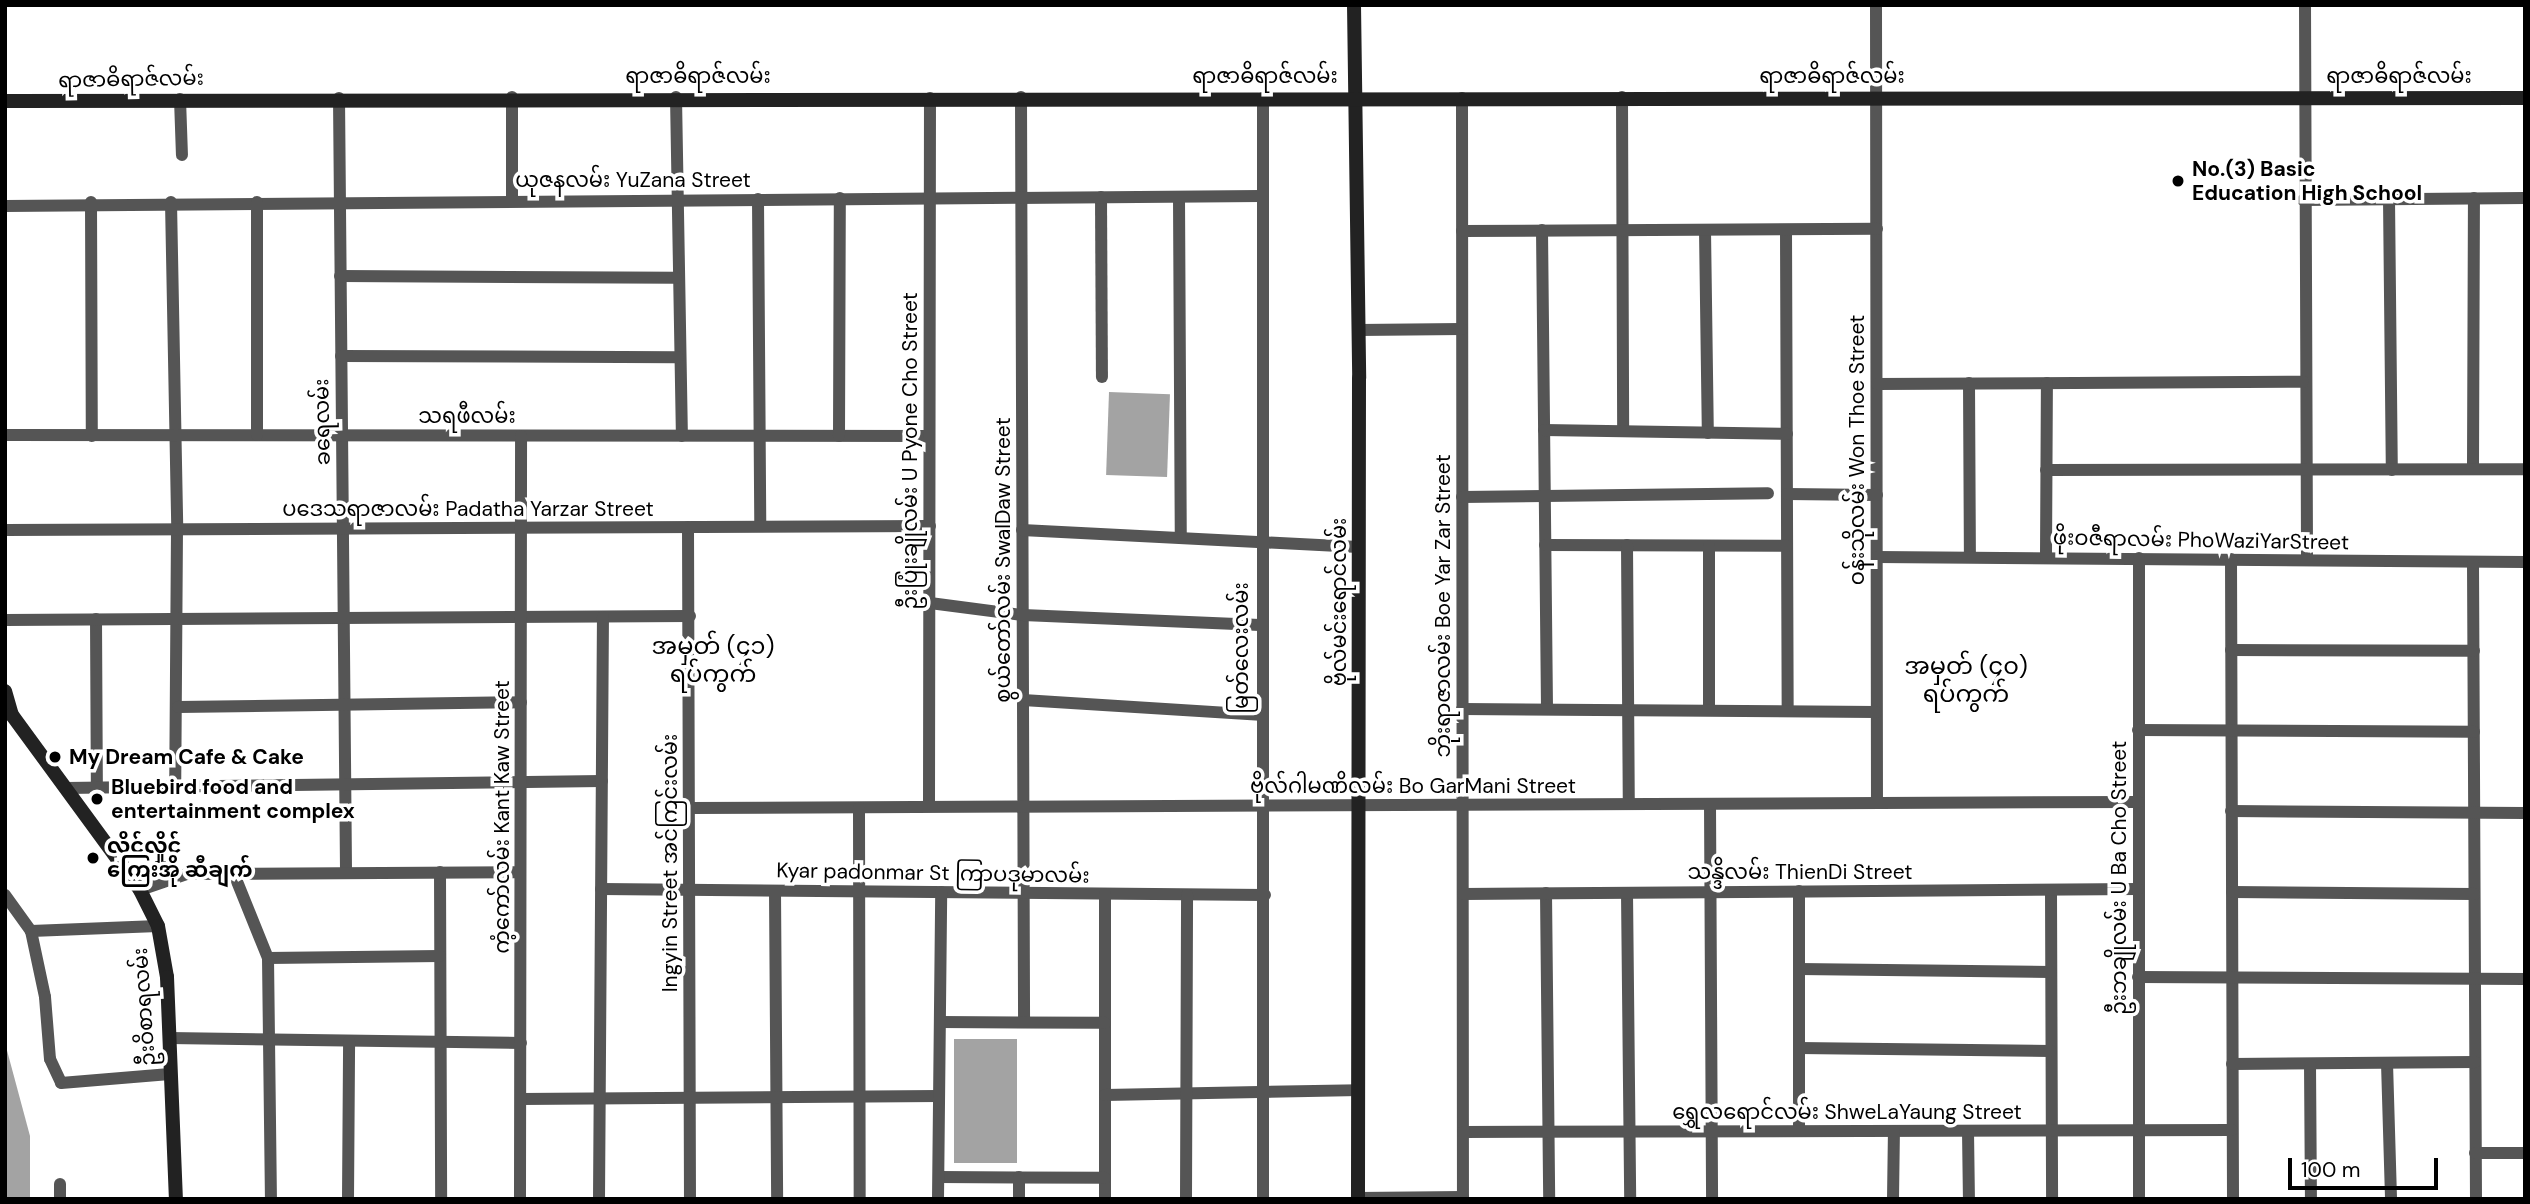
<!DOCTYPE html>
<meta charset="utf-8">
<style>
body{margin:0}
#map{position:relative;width:2530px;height:1204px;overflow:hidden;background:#fff;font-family:"DM Sans","Noto Sans Myanmar",sans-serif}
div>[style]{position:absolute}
.water>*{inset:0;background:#a3a3a3;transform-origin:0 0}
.street>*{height:12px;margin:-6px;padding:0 6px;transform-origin:6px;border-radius:6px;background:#555}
.secondary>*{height:14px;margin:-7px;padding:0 7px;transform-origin:7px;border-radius:7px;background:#222}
.dots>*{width:19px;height:19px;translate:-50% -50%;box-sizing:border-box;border:4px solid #fff;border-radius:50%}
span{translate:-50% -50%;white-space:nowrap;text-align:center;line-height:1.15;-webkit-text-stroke:7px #fff;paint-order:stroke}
.street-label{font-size:21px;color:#000}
.poi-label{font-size:21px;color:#000;font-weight:700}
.left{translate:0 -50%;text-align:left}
.quarter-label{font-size:24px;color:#000}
.frame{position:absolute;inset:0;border:7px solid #000;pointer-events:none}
.scale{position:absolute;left:2288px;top:1158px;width:150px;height:32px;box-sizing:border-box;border:4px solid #000;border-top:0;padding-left:9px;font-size:21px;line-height:24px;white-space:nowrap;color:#000;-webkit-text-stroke:5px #fff;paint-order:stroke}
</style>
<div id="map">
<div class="water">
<div style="left:1109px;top:392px;width:61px;height:83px;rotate:2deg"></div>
<div style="left:954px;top:1039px;width:63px;height:124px"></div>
<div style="clip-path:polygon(5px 1043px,30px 1136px,30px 1199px,5px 1199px)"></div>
</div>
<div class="street">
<div style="left:1876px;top:5px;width:798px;rotate:89.93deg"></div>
<div style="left:2305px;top:5px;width:555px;rotate:89.79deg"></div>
<div style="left:676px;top:97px;width:339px;rotate:89deg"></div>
<div style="left:1021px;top:97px;width:925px;rotate:89.81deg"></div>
<div style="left:1622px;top:97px;width:334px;rotate:89.8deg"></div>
<div style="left:339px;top:98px;width:775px;rotate:89.48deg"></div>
<div style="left:1462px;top:98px;width:1101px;rotate:89.95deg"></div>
<div style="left:180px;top:99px;width:56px;rotate:88deg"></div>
<div style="left:1101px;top:197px;width:180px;rotate:89.7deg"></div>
<div style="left:1179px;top:197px;width:341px;rotate:89.7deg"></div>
<div style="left:758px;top:199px;width:327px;rotate:89.6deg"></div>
<div style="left:2389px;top:199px;width:271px;rotate:89.4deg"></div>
<div style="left:512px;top:200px;width:103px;rotate:-90deg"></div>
<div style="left:2303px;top:200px;width:222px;rotate:-0.5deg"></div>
<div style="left:91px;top:202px;width:234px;rotate:89.8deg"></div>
<div style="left:171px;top:202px;width:327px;rotate:88.9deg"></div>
<div style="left:177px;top:529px;width:257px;rotate:90.4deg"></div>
<div style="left:5px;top:206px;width:1256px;rotate:-0.46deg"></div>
<div style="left:1542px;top:230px;width:479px;rotate:89.4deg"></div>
<div style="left:1705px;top:230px;width:203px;rotate:89.2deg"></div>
<div style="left:1786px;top:230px;width:481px;rotate:89.8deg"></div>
<div style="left:1462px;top:231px;width:415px;rotate:-0.3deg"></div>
<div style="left:340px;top:276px;width:336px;rotate:0.3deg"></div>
<div style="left:1358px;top:330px;width:104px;rotate:-0.6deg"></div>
<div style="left:341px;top:356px;width:337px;rotate:0.2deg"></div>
<div style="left:1969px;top:383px;width:174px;rotate:89.7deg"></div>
<div style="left:1877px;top:384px;width:426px;rotate:-0.3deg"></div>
<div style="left:1544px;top:430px;width:243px;rotate:0.9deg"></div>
<div style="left:5px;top:435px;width:924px;rotate:0.06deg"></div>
<div style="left:257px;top:435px;width:233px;rotate:-90deg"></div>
<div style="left:839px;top:436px;width:238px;rotate:-89.8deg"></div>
<div style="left:2473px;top:469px;width:271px;rotate:-89.8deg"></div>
<div style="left:2046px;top:470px;width:479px;rotate:-0.1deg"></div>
<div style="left:1787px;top:494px;width:90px;rotate:0.6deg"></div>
<div style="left:1462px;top:497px;width:306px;rotate:-0.7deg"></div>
<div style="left:688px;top:527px;width:672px;rotate:89.83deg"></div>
<div style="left:5px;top:530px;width:925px;rotate:-0.25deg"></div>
<div style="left:1022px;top:530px;width:337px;rotate:2.9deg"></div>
<div style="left:1545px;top:545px;width:242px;rotate:0.2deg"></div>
<div style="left:1627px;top:545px;width:259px;rotate:89.6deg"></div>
<div style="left:1709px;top:546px;width:164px;rotate:90deg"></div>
<div style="left:1877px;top:557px;width:648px;rotate:0.44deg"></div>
<div style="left:2046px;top:557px;width:174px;rotate:-89.7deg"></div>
<div style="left:2139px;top:558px;width:641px;rotate:90deg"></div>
<div style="left:2231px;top:559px;width:640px;rotate:89.82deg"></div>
<div style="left:2473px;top:563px;width:636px;rotate:89.73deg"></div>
<div style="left:930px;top:603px;width:94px;rotate:7.4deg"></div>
<div style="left:1023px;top:615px;width:237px;rotate:2.4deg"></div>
<div style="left:96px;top:619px;width:168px;rotate:89.7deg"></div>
<div style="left:5px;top:620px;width:685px;rotate:-0.33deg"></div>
<div style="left:2231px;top:650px;width:243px;rotate:0.2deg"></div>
<div style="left:1023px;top:700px;width:237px;rotate:3.6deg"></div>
<div style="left:178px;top:707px;width:343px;rotate:-0.8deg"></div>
<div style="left:1462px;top:709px;width:414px;rotate:0.4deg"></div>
<div style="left:2138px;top:730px;width:336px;rotate:0.3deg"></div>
<div style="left:66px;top:788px;width:536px;rotate:-0.75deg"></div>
<div style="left:1710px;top:804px;width:395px;rotate:89.7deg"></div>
<div style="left:929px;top:805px;width:707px;rotate:-89.92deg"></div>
<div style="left:689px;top:808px;width:1449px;rotate:-0.24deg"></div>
<div style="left:859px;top:808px;width:391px;rotate:89.9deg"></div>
<div style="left:2231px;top:811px;width:294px;rotate:0.4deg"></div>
<div style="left:440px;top:872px;width:327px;rotate:89.8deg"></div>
<div style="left:234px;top:874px;width:91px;rotate:68deg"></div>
<div style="left:268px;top:958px;width:241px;rotate:89.3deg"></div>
<div style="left:601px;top:889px;width:664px;rotate:0.52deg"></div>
<div style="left:140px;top:890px;width:50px;rotate:-18.8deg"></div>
<div style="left:187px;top:874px;width:333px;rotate:-0.3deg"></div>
<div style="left:2051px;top:890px;width:309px;rotate:89.8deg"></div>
<div style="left:775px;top:891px;width:308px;rotate:89.6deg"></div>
<div style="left:2232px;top:892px;width:242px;rotate:0.5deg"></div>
<div style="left:1546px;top:893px;width:306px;rotate:89.4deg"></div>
<div style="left:1627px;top:893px;width:306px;rotate:89.4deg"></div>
<div style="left:1105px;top:894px;width:305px;rotate:90deg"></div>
<div style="left:1463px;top:894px;width:675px;rotate:-0.42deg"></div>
<div style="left:5px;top:895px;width:44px;rotate:54.2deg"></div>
<div style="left:158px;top:926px;width:127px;rotate:177.7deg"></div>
<div style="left:31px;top:931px;width:67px;rotate:78deg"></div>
<div style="left:45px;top:997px;width:62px;rotate:85.4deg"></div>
<div style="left:50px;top:1059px;width:26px;rotate:65deg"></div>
<div style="left:61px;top:1083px;width:109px;rotate:-4.7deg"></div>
<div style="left:268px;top:958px;width:172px;rotate:-0.7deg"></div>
<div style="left:1799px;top:969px;width:252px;rotate:0.7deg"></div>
<div style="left:2138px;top:977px;width:387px;rotate:0.3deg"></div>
<div style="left:940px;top:1022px;width:165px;rotate:0.3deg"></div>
<div style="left:169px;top:1038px;width:352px;rotate:0.8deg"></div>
<div style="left:1799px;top:1048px;width:252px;rotate:0.7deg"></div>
<div style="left:2387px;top:1063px;width:136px;rotate:88.3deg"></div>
<div style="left:2232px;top:1064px;width:243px;rotate:-0.5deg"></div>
<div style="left:2310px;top:1064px;width:135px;rotate:89.6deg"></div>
<div style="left:1105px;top:1095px;width:254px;rotate:-1.1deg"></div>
<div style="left:521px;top:1099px;width:418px;rotate:-0.4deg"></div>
<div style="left:1799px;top:1131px;width:240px;rotate:-90deg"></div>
<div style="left:1968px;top:1131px;width:68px;rotate:89.2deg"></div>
<div style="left:1463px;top:1132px;width:769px;rotate:-0.15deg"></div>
<div style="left:2475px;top:1153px;width:50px"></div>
<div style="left:939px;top:1177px;width:166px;rotate:0.3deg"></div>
<div style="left:1019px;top:1177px;width:22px;rotate:90deg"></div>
<div style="left:1358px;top:1198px;width:105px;rotate:-0.5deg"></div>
<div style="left:60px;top:1199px;width:15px;rotate:-90deg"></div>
<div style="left:348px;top:1199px;width:158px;rotate:-89.6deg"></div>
<div style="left:520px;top:1199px;width:763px;rotate:-89.92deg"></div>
<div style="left:599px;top:1199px;width:582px;rotate:-89.61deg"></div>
<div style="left:938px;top:1199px;width:307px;rotate:-89.4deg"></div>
<div style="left:1186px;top:1199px;width:304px;rotate:-89.8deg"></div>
<div style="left:1263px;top:1199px;width:1101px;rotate:-90deg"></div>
<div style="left:1893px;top:1199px;width:68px;rotate:-89.2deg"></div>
</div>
<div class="secondary">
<div style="left:1354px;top:5px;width:373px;rotate:89.2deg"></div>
<div style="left:1359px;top:378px;width:821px;rotate:90.07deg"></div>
<div style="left:5px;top:101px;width:2520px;rotate:-0.07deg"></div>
<div style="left:5px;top:691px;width:25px;rotate:74deg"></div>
<div style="left:12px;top:715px;width:217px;rotate:53.8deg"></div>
<div style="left:140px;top:890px;width:40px;rotate:63.4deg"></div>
<div style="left:158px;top:926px;width:52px;rotate:80deg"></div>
<div style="left:167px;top:977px;width:222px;rotate:87.7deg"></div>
</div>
<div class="dots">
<div style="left:2178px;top:181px;background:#000"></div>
<div style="left:55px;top:757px;background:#000"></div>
<div style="left:97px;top:799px;background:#000"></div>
<div style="left:93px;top:858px;background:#000"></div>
</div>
<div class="street-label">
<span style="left:698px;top:76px">ရာဇာဓိရာဇ်လမ်း</span>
<span style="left:1265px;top:76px">ရာဇာဓိရာဇ်လမ်း</span>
<span style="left:1832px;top:76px">ရာဇာဓိရာဇ်လမ်း</span>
<span style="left:2399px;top:76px">ရာဇာဓိရာဇ်လမ်း</span>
<span style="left:131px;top:79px;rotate:-1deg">ရာဇာဓိရာဇ်လမ်း</span>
<span style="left:633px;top:180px">ယုဇနလမ်း YuZana Street</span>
<span style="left:467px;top:416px">သရဖီလမ်း</span>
<span style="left:322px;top:422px;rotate:-91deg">ခရေလမ်း</span>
<span style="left:1857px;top:450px;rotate:-90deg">ဝန်းသိုလမ်း Won Thoe Street</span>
<span style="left:910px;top:451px;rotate:-90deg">ဦးပြုံးချိုလမ်း U Pyone Cho Street</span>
<span style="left:468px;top:509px">ပဒေသရာဇာလမ်း Padatha Yarzar Street</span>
<span style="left:2201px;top:540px;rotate:1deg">ဖိုးဝဇီရာလမ်း PhoWaziYarStreet</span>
<span style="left:1003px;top:560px;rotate:-90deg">စွယ်တော်လမ်း SwalDaw Street</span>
<span style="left:1339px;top:602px;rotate:-90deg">ဗိုလ်မင်းရောင်လမ်း</span>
<span style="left:1443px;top:606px;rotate:-90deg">ဘိုးရာဇာလမ်း Boe Yar Zar Street</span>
<span style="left:1241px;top:648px;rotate:-90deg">မြတ်လေးလမ်း</span>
<span style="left:1413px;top:786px">ဗိုလ်ဂါမဏိလမ်း Bo GarMani Street</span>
<span style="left:502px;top:817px;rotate:-90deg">ကံ့ကော်လမ်း Kant Kaw Street</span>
<span style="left:670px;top:863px;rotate:-90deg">Ingyin Street အင်ကြင်းလမ်း</span>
<span style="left:1800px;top:872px">သန္ဒိလမ်း ThienDi Street</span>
<span style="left:933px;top:873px;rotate:1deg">Kyar padonmar St ကြာပဒုမာလမ်း</span>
<span style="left:2119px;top:878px;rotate:-90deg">ဦးဘချိုလမ်း U Ba Cho Street</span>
<span style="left:144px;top:1007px;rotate:-94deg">ဦးဝိစာရလမ်း</span>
<span style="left:1847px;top:1112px">ရွှေလရောင်လမ်း ShweLaYaung Street</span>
</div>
<div class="poi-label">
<span class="left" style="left:2192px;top:181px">No.(3) Basic<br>Education High School</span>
<span class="left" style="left:69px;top:757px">My Dream Cafe &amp; Cake</span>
<span class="left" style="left:111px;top:799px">Bluebird food and<br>entertainment complex</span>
<span class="left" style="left:107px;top:858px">လှိုင်လှိုင်<br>ကြေးအို ဆီချက်</span>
</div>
<div class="quarter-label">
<span style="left:713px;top:660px">အမှတ် (၄၁)<br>ရပ်ကွက်</span>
<span style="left:1966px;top:680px">အမှတ် (၄၀)<br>ရပ်ကွက်</span>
</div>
<div class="frame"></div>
<div class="scale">100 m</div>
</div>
